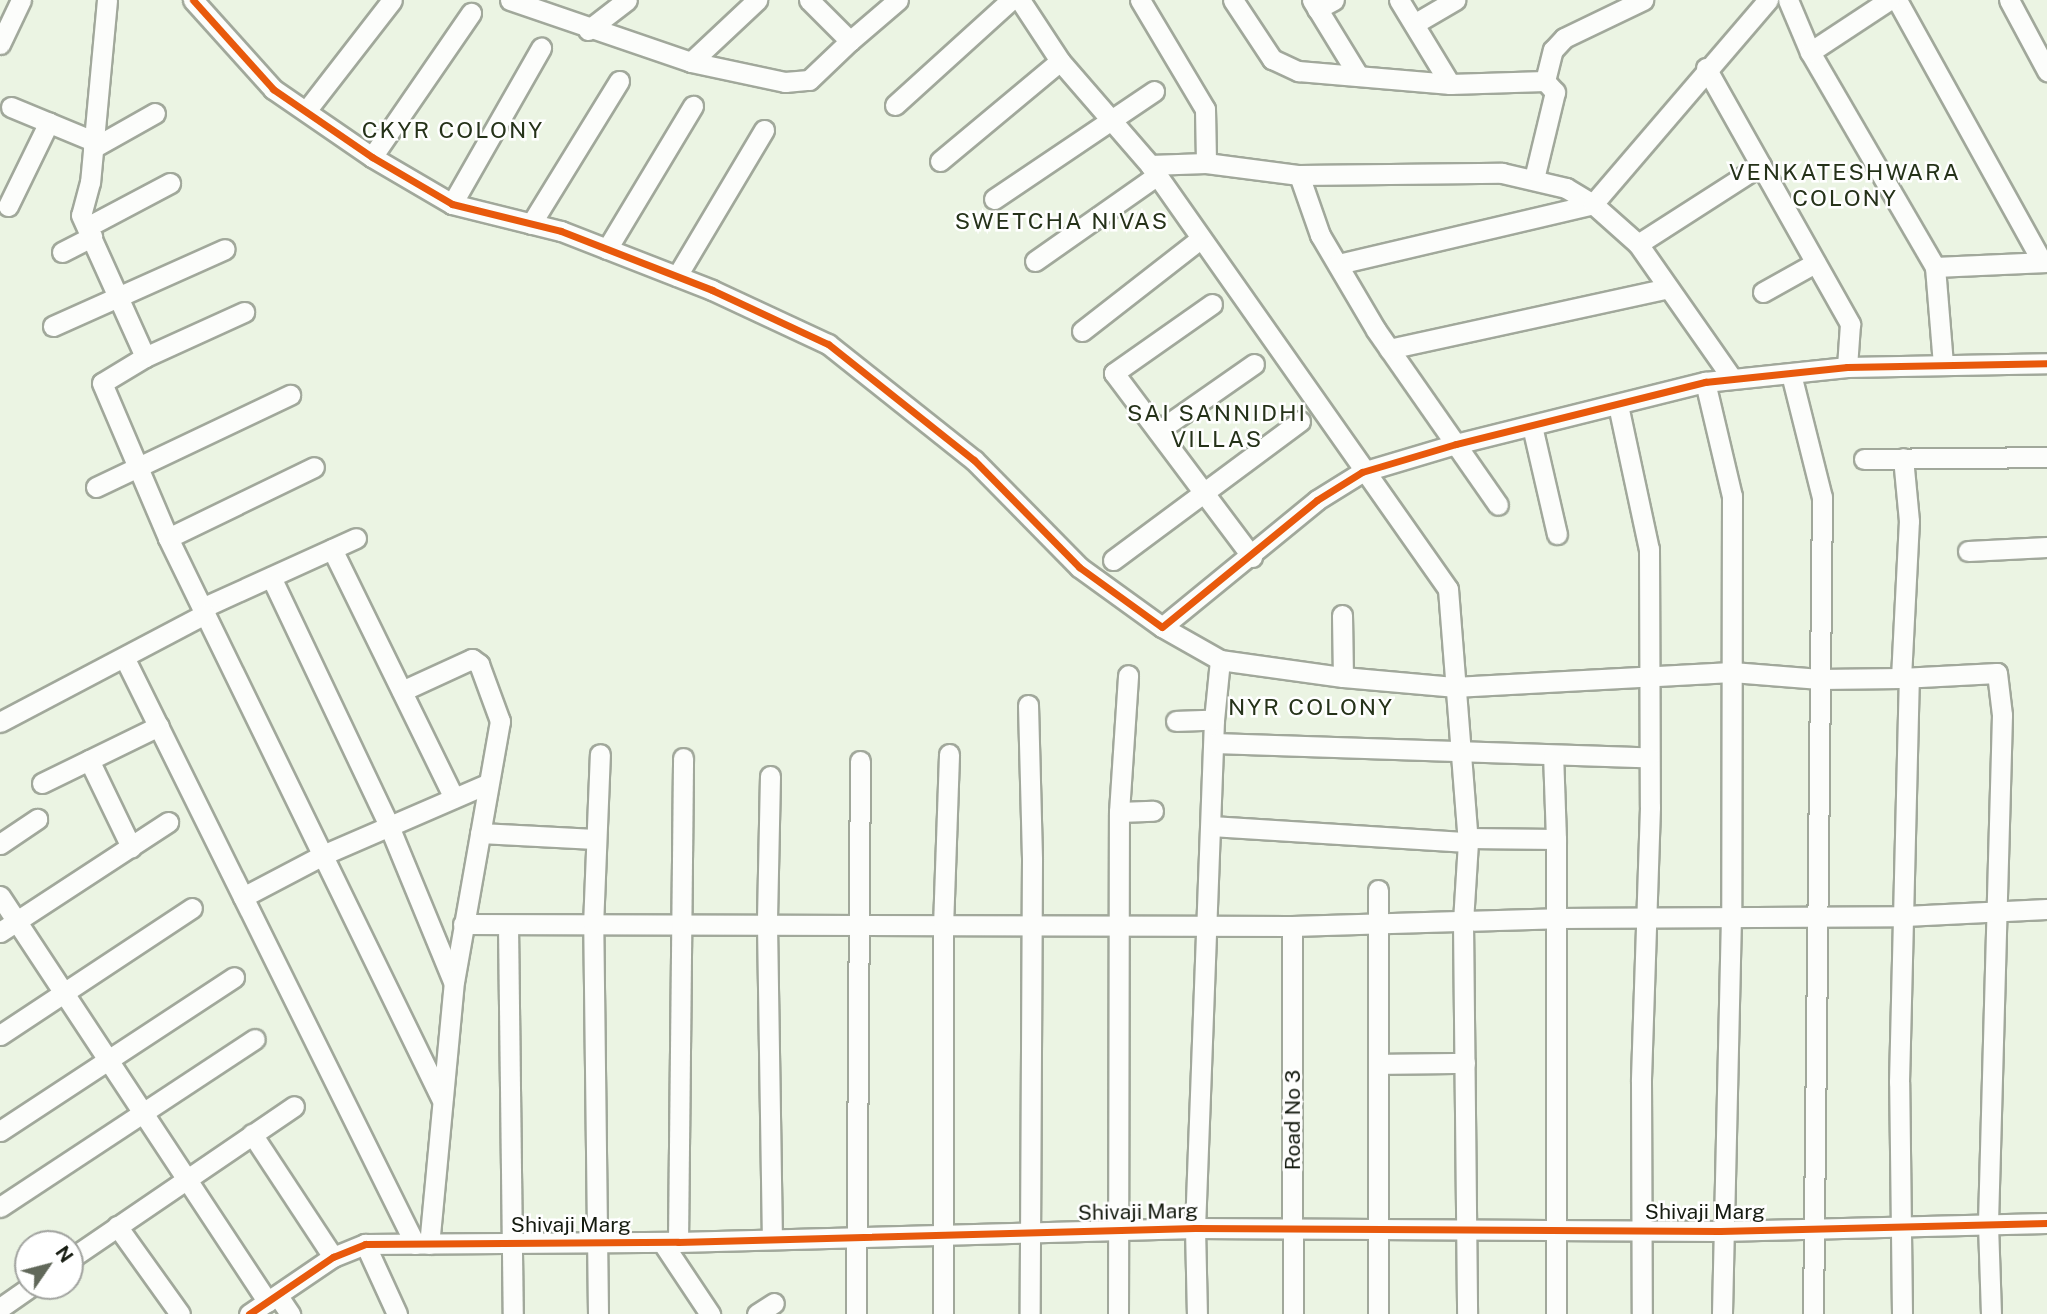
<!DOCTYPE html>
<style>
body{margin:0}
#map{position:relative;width:2047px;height:1314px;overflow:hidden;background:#ebf4e3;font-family:"Public Sans",sans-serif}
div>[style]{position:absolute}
.roads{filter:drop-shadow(2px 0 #a1a89b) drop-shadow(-2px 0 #a1a89b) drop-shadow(0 2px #a1a89b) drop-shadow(0 -2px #a1a89b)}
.minor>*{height:19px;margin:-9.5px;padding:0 9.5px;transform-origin:9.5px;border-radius:9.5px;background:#fcfdfb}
.cycleway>*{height:7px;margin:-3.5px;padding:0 3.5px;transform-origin:3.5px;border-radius:3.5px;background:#e8590c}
span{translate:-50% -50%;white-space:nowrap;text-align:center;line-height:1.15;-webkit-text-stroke:5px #fff;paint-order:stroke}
.street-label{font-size:21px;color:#161c11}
.neighbourhood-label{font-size:23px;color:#253219;letter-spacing:2px}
.north{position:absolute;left:14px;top:1230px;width:70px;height:70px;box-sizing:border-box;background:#fff;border:2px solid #a2a4a0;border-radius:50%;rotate:55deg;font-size:19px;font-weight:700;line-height:28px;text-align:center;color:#161c11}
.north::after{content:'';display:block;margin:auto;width:24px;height:32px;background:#61685a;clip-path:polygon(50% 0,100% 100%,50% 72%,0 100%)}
</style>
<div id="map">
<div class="roads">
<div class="minor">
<div style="left:107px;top:0;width:183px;rotate:95.3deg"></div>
<div style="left:90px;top:182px;width:34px;rotate:105deg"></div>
<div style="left:81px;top:215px;width:156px;rotate:65.7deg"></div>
<div style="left:145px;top:357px;width:50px;rotate:148.8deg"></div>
<div style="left:102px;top:383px;width:168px;rotate:66.9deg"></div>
<div style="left:168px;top:538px;width:623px;rotate:64.01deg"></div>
<div style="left:193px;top:0;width:120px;rotate:48deg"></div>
<div style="left:273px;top:89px;width:120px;rotate:34.5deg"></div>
<div style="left:372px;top:157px;width:93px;rotate:30.4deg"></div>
<div style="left:452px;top:204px;width:112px;rotate:13.9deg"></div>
<div style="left:561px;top:231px;width:162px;rotate:21.3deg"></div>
<div style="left:712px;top:290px;width:128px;rotate:25deg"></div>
<div style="left:828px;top:344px;width:186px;rotate:38.5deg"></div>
<div style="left:974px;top:460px;width:150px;rotate:45.5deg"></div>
<div style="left:1079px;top:567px;width:102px;rotate:35.9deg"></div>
<div style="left:1162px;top:627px;width:200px;rotate:-39.3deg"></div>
<div style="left:1317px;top:500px;width:53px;rotate:-31.9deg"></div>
<div style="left:1362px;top:472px;width:98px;rotate:-16.6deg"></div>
<div style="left:1456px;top:444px;width:257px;rotate:-14deg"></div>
<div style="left:1705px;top:382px;width:143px;rotate:-6deg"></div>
<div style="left:1847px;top:367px;width:200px;rotate:-1.1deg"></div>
<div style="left:510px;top:0;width:191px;rotate:18.9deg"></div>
<div style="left:691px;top:62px;width:96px;rotate:12deg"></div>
<div style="left:785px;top:82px;width:24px;rotate:-5deg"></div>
<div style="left:809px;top:80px;width:57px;rotate:-43.6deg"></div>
<div style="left:809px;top:0;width:58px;rotate:45deg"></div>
<div style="left:850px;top:41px;width:63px;rotate:-40.5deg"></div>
<div style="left:1020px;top:0;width:73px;rotate:56.7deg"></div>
<div style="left:1060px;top:61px;width:138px;rotate:49.1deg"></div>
<div style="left:1150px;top:165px;width:518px;rotate:54.9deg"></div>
<div style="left:1448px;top:589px;width:254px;rotate:85.5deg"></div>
<div style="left:1468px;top:842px;width:80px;rotate:93.6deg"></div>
<div style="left:1463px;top:922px;width:392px;rotate:89.4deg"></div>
<div style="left:1140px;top:0;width:127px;rotate:59.2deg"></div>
<div style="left:1205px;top:109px;width:54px;rotate:88.9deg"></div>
<div style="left:1233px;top:0;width:71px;rotate:56.5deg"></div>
<div style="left:1272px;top:59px;width:29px;rotate:25deg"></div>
<div style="left:1298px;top:71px;width:153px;rotate:4.9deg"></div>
<div style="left:1450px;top:84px;width:95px;rotate:-1.8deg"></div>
<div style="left:1545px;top:81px;width:15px;rotate:48deg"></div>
<div style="left:1555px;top:92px;width:89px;rotate:103.6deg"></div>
<div style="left:1312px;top:0;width:88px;rotate:58.5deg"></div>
<div style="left:1399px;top:0;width:98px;rotate:58.7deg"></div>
<div style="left:1788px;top:0;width:56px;rotate:67.1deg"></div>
<div style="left:1810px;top:52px;width:249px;rotate:59.8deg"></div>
<div style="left:1935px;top:267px;width:112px;rotate:-2.6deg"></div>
<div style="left:1897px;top:0;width:299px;rotate:61deg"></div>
<div style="left:2009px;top:0;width:81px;rotate:61.8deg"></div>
<div style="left:1317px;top:9px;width:19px;rotate:-28deg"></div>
<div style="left:1414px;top:24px;width:48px;rotate:-30.3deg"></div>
<div style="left:588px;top:30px;width:49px;rotate:-37.6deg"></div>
<div style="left:0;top:44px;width:49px;rotate:-64.5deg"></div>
<div style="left:1810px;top:52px;width:95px;rotate:-33.4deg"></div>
<div style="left:691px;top:62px;width:91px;rotate:-43.2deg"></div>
<div style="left:1706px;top:68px;width:294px;rotate:60.6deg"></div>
<div style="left:1850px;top:324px;width:43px;rotate:94deg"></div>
<div style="left:1545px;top:81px;width:32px;rotate:-76deg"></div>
<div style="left:1553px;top:50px;width:16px;rotate:-47deg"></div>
<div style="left:1564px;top:38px;width:88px;rotate:-25.7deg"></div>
<div style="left:895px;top:105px;width:156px;rotate:-42.2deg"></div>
<div style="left:11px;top:107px;width:89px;rotate:22.5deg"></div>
<div style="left:306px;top:111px;width:140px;rotate:-52.2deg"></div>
<div style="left:93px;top:148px;width:71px;rotate:-29.4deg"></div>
<div style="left:372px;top:157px;width:175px;rotate:-55.5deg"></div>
<div style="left:940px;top:161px;width:156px;rotate:-39.8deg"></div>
<div style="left:1150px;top:165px;width:56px;rotate:-2deg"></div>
<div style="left:1206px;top:163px;width:94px;rotate:7.4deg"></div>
<div style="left:1299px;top:175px;width:64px;rotate:70.7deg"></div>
<div style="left:1320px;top:235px;width:110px;rotate:59.5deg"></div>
<div style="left:1376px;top:330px;width:213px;rotate:55.1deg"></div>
<div style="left:1299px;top:175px;width:203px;rotate:-0.6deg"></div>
<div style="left:1502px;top:173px;width:66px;rotate:13.2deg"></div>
<div style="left:1566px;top:188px;width:31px;rotate:31deg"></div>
<div style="left:1593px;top:204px;width:60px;rotate:41.6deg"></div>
<div style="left:1638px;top:244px;width:164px;rotate:55deg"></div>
<div style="left:994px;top:199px;width:193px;rotate:-34deg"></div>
<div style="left:452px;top:204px;width:180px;rotate:-60.3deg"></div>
<div style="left:8px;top:206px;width:93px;rotate:-64deg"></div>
<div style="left:531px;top:224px;width:168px;rotate:-58.4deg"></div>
<div style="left:87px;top:227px;width:94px;rotate:-27.9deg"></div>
<div style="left:1638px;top:244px;width:146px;rotate:-32.7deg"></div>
<div style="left:607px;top:249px;width:167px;rotate:-59deg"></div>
<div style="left:62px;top:252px;width:34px;rotate:-27deg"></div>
<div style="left:1035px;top:261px;width:148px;rotate:-35.1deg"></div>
<div style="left:1338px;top:264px;width:262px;rotate:-13.2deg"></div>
<div style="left:1593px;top:204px;width:269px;rotate:-49.4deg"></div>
<div style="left:1935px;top:267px;width:97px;rotate:85.3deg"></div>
<div style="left:677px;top:276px;width:170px;rotate:-59.2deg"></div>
<div style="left:1763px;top:292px;width:60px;rotate:-29.1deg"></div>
<div style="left:1212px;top:304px;width:120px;rotate:144.9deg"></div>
<div style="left:1114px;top:373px;width:230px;rotate:53.1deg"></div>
<div style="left:53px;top:326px;width:188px;rotate:-24.1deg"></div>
<div style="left:1082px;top:331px;width:150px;rotate:-37.9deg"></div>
<div style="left:1389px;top:349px;width:282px;rotate:-12.3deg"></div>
<div style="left:145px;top:357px;width:109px;rotate:-24.4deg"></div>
<div style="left:1791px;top:374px;width:127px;rotate:75.9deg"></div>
<div style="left:1822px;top:497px;width:817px;rotate:90.63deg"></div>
<div style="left:1705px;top:382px;width:117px;rotate:76.7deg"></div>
<div style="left:1732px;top:496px;width:420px;rotate:90.1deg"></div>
<div style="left:1731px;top:916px;width:398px;rotate:91.3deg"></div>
<div style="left:1618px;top:405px;width:147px;rotate:77.9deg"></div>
<div style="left:1649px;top:549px;width:258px;rotate:89.8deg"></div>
<div style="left:1650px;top:807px;width:274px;rotate:91.9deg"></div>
<div style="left:1641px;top:1081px;width:233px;rotate:89.8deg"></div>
<div style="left:1532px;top:426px;width:111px;rotate:77deg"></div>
<div style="left:1158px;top:431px;width:117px;rotate:-34.9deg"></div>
<div style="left:1864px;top:459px;width:183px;rotate:-0.6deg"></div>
<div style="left:96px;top:487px;width:215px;rotate:-25.4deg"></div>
<div style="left:168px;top:538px;width:162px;rotate:-25.9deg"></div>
<div style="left:332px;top:549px;width:277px;rotate:63.9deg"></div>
<div style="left:1968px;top:551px;width:79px;rotate:-2.9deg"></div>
<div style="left:1113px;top:560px;width:233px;rotate:-36.6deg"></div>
<div style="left:271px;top:577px;width:276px;rotate:64.6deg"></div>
<div style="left:389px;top:826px;width:168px;rotate:67.6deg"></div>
<div style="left:202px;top:608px;width:169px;rotate:-24.4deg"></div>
<div style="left:1342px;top:615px;width:62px;rotate:89.1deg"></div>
<div style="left:1162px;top:627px;width:67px;rotate:29.6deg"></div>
<div style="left:1220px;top:660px;width:60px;rotate:95.7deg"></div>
<div style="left:1214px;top:720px;width:508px;rotate:92.14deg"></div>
<div style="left:1195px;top:1228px;width:86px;rotate:88.7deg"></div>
<div style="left:125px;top:659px;width:653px;rotate:63.63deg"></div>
<div style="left:1220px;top:660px;width:124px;rotate:7.9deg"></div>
<div style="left:1343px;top:677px;width:111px;rotate:5.1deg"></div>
<div style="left:1454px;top:687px;width:278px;rotate:-3.1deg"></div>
<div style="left:1732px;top:672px;width:88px;rotate:4.5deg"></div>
<div style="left:1820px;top:679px;width:81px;rotate:-0.7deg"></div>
<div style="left:1901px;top:678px;width:157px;rotate:-87.1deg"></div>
<div style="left:1909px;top:521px;width:63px;rotate:-95.4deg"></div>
<div style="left:1901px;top:678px;width:96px;rotate:-3deg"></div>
<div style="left:1997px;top:673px;width:42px;rotate:83.2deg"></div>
<div style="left:2002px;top:715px;width:509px;rotate:91.58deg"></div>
<div style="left:1988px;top:1224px;width:90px;rotate:88.1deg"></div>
<div style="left:402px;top:691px;width:77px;rotate:-24.6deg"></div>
<div style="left:472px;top:659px;width:9px;rotate:36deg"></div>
<div style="left:479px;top:664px;width:61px;rotate:69.8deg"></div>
<div style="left:500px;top:721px;width:264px;rotate:100deg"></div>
<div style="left:454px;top:981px;width:264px;rotate:95.4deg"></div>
<div style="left:1028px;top:705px;width:155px;rotate:88.5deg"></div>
<div style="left:1032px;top:860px;width:454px;rotate:90.3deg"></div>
<div style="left:1176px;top:721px;width:38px;rotate:-2deg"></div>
<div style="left:0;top:722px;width:232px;rotate:-27.8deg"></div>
<div style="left:1216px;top:743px;width:433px;rotate:1.9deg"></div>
<div style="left:89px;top:760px;width:97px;rotate:64.2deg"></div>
<div style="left:770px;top:776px;width:148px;rotate:91.2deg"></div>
<div style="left:767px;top:924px;width:315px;rotate:89.1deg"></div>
<div style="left:42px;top:783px;width:130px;rotate:-26deg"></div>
<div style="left:1119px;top:812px;width:34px;rotate:-2deg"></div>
<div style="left:1211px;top:826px;width:257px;rotate:3.6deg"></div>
<div style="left:480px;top:833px;width:115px;rotate:3deg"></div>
<div style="left:1468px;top:838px;width:88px;rotate:0.7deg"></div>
<div style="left:1556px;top:839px;width:84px;rotate:-92deg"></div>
<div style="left:0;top:844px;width:45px;rotate:-34deg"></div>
<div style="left:0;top:896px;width:486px;rotate:56.6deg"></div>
<div style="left:243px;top:897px;width:93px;rotate:-27.7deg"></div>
<div style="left:325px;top:854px;width:176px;rotate:-23.4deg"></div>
<div style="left:463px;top:924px;width:829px;rotate:0.14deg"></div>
<div style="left:1292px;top:926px;width:265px;rotate:-1.7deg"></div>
<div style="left:1557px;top:918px;width:347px;rotate:-0.3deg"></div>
<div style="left:1904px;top:916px;width:143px;rotate:-2.8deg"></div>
<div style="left:508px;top:925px;width:389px;rotate:89.3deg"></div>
<div style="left:1292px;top:926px;width:388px;rotate:89.9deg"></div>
<div style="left:0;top:932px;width:201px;rotate:-33.2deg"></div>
<div style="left:0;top:1035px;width:230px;rotate:-33.5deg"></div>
<div style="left:1380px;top:1064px;width:85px;rotate:-0.7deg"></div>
<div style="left:0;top:1131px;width:280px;rotate:-33.3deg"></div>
<div style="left:252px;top:1134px;width:147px;rotate:56.6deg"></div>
<div style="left:0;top:1207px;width:305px;rotate:-33.4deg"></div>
<div style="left:117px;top:1226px;width:108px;rotate:54.4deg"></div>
<div style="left:662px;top:1242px;width:87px;rotate:56.3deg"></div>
<div style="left:678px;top:1242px;width:484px;rotate:-89.4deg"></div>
<div style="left:365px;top:1244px;width:77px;rotate:65.4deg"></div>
<div style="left:70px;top:1259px;width:271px;rotate:-34.3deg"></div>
<div style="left:278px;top:1296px;width:22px;rotate:56deg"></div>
<div style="left:0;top:1308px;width:38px;rotate:-35deg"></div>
<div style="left:249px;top:1314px;width:102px;rotate:-34.2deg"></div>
<div style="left:333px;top:1257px;width:35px;rotate:-22deg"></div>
<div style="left:365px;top:1244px;width:313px;rotate:-0.4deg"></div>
<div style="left:678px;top:1242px;width:517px;rotate:-1.55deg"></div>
<div style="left:1195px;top:1228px;width:525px;rotate:0.33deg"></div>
<div style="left:1720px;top:1231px;width:327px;rotate:-1.4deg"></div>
<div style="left:598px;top:1314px;width:388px;rotate:-90.7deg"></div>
<div style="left:593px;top:926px;width:172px;rotate:-87.7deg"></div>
<div style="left:757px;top:1314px;width:20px;rotate:-33deg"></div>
<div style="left:856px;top:1314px;width:553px;rotate:-89.59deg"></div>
<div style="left:943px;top:1314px;width:387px;rotate:-90deg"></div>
<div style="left:943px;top:927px;width:173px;rotate:-88deg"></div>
<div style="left:1118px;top:1314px;width:502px;rotate:-89.89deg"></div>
<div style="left:1119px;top:812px;width:137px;rotate:-86.2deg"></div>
<div style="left:1378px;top:1314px;width:424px;rotate:-90deg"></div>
<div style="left:1556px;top:1314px;width:475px;rotate:-90deg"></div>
<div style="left:1902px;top:1314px;width:232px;rotate:-90.7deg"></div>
<div style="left:1899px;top:1082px;width:404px;rotate:-88.6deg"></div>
</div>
</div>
<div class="cycleway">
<div style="left:193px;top:0;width:120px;rotate:48deg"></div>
<div style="left:273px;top:89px;width:120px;rotate:34.5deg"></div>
<div style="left:372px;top:157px;width:93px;rotate:30.4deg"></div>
<div style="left:452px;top:204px;width:112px;rotate:13.9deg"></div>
<div style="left:561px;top:231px;width:162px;rotate:21.3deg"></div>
<div style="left:712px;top:290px;width:128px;rotate:25deg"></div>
<div style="left:828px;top:344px;width:186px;rotate:38.5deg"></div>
<div style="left:974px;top:460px;width:150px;rotate:45.5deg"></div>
<div style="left:1079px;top:567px;width:102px;rotate:35.9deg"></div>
<div style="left:1162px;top:627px;width:200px;rotate:-39.3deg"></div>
<div style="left:1317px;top:500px;width:53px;rotate:-31.9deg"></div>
<div style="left:1362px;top:472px;width:98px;rotate:-16.6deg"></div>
<div style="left:1456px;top:444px;width:257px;rotate:-14deg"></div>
<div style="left:1705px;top:382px;width:143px;rotate:-6deg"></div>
<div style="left:1847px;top:367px;width:200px;rotate:-1.1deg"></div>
<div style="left:249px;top:1314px;width:102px;rotate:-34.2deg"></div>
<div style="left:333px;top:1257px;width:35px;rotate:-22deg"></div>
<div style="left:365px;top:1244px;width:313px;rotate:-0.4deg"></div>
<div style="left:678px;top:1242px;width:517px;rotate:-1.55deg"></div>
<div style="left:1195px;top:1228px;width:525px;rotate:0.33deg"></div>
<div style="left:1720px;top:1231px;width:327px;rotate:-1.4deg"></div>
</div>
<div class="street-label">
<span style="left:1293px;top:1120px;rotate:-90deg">Road No 3</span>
<span style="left:1138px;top:1212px;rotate:-1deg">Shivaji Marg</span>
<span style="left:1705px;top:1212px">Shivaji Marg</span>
<span style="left:571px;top:1225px">Shivaji Marg</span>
</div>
<div class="neighbourhood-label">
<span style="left:453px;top:130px">CKYR COLONY</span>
<span style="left:1845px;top:185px">VENKATESHWARA<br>COLONY</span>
<span style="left:1062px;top:221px">SWETCHA NIVAS</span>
<span style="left:1217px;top:426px">SAI SANNIDHI<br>VILLAS</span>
<span style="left:1311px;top:707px">NYR COLONY</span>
</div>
<div class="north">N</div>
</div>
